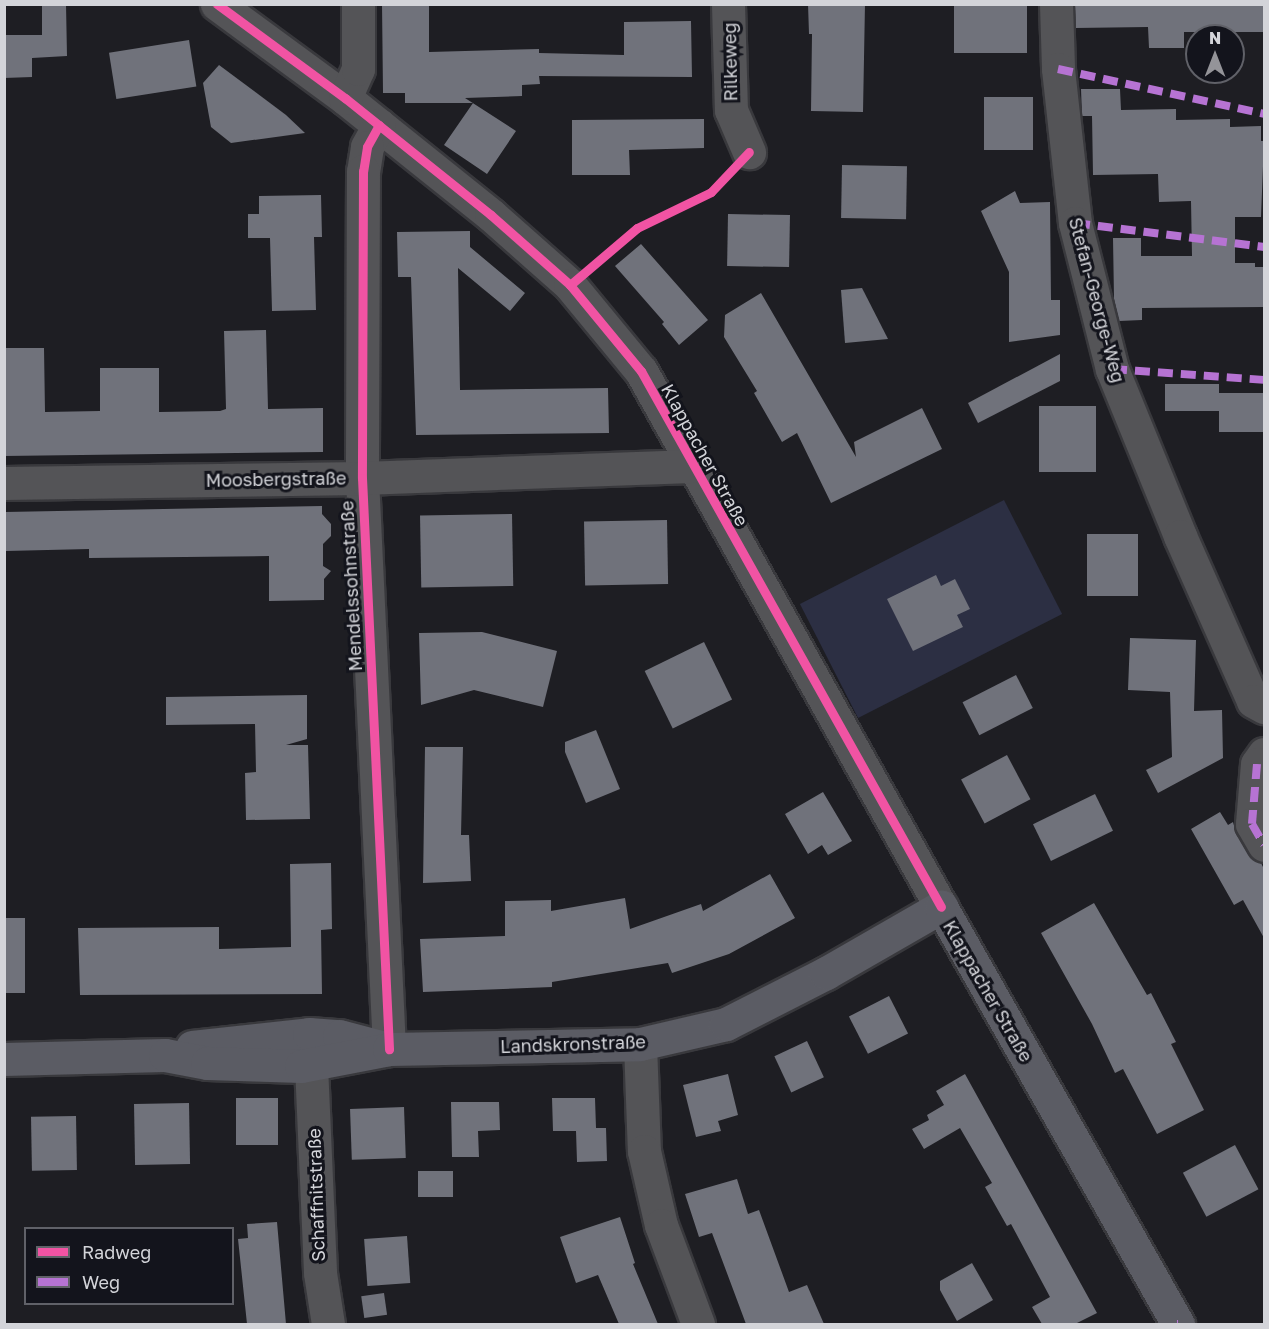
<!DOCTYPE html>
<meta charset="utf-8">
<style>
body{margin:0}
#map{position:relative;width:1269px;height:1329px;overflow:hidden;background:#1e1e23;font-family:"Golos Text",sans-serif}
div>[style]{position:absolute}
.green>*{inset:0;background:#2c2f43;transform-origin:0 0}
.building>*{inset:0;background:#70727b;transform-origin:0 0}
.roads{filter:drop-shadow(2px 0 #39393d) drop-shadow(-2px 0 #39393d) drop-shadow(0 2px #39393d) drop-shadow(0 -2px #39393d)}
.minor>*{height:33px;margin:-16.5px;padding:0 16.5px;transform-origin:16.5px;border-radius:16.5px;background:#545457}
.major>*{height:33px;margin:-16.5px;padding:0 16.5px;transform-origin:16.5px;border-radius:16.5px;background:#5b5c64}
.quiet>*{height:8px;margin-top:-4px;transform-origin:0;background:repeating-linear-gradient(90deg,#b673d3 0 15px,transparent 0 23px)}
.cycleway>*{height:9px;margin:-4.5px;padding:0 4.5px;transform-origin:4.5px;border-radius:4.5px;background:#f153a3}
span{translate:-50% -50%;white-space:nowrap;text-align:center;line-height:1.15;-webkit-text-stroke:6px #13141c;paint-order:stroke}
.street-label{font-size:18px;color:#d3d4d9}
.frame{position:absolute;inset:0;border:6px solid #d3d4d9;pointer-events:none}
.legend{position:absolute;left:24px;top:1227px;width:210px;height:78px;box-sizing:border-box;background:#13141c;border:2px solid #606168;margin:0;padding:8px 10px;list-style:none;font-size:18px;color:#d3d4d9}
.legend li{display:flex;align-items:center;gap:12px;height:30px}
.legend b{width:30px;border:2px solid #606168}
.north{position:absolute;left:1185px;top:24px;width:60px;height:60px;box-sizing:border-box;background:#13141c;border:2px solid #606168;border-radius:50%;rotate:0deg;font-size:16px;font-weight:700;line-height:24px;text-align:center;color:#d3d4d9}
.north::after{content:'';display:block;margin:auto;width:21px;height:27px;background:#949499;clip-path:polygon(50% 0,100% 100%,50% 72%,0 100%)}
</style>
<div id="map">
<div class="green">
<div style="left:1004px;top:500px;width:128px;height:229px;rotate:63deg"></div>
</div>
<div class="building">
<div style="clip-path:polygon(42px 4px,66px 4px,67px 56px,32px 58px,32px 77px,4px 78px,4px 35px,42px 35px)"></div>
<div style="clip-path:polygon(382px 4px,429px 4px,429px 52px,539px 49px,539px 53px,624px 55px,624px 22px,691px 21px,692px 77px,539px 76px,540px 84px,522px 85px,522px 96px,465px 98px,516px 131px,487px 174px,444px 145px,473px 103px,405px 103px,405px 93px,383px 93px)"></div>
<div style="clip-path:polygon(808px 4px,865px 4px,863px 112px,811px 111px,812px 34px,809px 34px)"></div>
<div style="left:954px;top:4px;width:73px;height:49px"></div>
<div style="clip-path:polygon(1075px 4px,1264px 4px,1264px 32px,1184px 32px,1184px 48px,1149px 48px,1148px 27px,1075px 28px)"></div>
<div style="left:189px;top:40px;width:47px;height:81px;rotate:81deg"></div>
<div style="clip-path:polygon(219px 65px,286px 115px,305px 133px,231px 143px,211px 127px,203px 83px)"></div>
<div style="clip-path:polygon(1081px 89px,1120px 89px,1121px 110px,1176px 109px,1176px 120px,1230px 119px,1230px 127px,1261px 126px,1261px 141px,1264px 141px,1261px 217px,1235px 217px,1235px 263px,1255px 263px,1255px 267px,1264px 267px,1264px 307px,1142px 308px,1142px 320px,1119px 321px,1114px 299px,1113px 238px,1141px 238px,1141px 256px,1192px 256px,1191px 201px,1159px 202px,1158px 174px,1093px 175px,1092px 116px,1082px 116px)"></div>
<div style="left:1033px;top:97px;width:53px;height:49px;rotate:90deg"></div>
<div style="clip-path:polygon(704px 119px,704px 148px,629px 150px,630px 175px,572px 175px,572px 120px)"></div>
<div style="left:842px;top:165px;width:65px;height:53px;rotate:1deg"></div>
<div style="clip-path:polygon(1015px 191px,1020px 203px,1050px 202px,1051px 300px,1060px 300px,1060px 335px,1009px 342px,1009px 272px,981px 211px)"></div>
<div style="clip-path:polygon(321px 195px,322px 237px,314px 237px,316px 310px,272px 311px,270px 238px,248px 238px,248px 214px,259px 214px,259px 196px)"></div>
<div style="left:728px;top:214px;width:62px;height:52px;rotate:1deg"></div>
<div style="clip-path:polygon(470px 231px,470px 247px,525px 293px,510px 311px,458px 268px,460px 390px,608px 388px,609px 433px,416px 435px,411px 277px,398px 277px,397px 232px)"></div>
<div style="clip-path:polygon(641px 244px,708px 320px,679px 345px,662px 324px,664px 322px,615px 266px)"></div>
<div style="clip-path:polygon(862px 288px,888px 339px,845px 343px,841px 290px)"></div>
<div style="clip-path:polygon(761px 293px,856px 457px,854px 442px,922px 408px,942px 449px,831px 503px,797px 433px,782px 442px,754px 393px,757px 391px,724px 337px,725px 315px)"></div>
<div style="clip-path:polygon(266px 330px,268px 409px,323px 408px,323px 452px,4px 456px,4px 348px,44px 348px,45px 412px,100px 411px,100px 368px,159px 368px,159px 412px,220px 411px,226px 409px,224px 331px)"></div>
<div style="clip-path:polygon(1060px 354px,1060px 381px,978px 423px,968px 403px)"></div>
<div style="clip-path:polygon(1165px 384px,1219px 384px,1219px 393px,1264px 393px,1264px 432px,1219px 432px,1219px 411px,1165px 411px)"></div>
<div style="left:1039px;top:406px;width:57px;height:66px"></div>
<div style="clip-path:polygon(322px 506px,322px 514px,331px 524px,331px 536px,323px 544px,323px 566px,331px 571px,324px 579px,324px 600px,269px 601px,269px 556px,89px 558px,89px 549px,6px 551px,5px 512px)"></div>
<div style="left:512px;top:514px;width:72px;height:92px;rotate:89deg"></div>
<div style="left:667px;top:520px;width:64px;height:83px;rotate:89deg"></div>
<div style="left:1087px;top:534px;width:51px;height:62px"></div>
<div style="clip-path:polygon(936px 575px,941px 586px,955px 579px,970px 609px,957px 615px,963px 627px,913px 651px,887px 599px)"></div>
<div style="clip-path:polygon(482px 632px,557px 651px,543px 707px,474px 690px,421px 705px,419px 633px)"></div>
<div style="clip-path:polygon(1130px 638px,1196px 640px,1194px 711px,1222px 710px,1223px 758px,1158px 793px,1146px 770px,1172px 757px,1170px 692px,1128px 690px)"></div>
<div style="left:704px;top:642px;width:64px;height:66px;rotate:64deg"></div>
<div style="left:1016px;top:675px;width:37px;height:60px;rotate:63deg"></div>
<div style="clip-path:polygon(307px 695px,307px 739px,286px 745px,308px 745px,310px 819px,246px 820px,245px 773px,256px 772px,255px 724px,166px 725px,166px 697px)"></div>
<div style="clip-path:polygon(596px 730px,620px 789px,586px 803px,565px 752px,565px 742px)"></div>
<div style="clip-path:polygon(425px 747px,463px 747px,461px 835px,469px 835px,471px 881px,423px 883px)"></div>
<div style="left:1007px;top:755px;width:50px;height:52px;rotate:62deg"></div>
<div style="clip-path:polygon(823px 792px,852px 841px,828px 855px,822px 845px,808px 854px,785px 814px)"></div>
<div style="left:1095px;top:794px;width:41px;height:69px;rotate:64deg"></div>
<div style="clip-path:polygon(1220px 812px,1228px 825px,1233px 822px,1236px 833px,1248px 854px,1261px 863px,1264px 869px,1264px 938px,1243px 900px,1234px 905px,1191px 829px)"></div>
<div style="clip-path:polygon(331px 863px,332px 929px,321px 930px,322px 994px,80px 995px,78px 928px,219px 927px,219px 949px,291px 947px,290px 864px)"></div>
<div style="clip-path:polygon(770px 874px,795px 918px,729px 954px,672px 973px,668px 963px,552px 982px,552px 987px,423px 992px,420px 939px,505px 936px,505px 901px,551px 900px,551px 911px,625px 898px,630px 929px,701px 904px,703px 911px)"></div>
<div style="clip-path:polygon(1094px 903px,1147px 995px,1151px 993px,1176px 1042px,1171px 1044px,1204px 1110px,1157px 1134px,1123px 1069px,1115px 1073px,1092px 1024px,1041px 933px)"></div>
<div style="left:4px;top:918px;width:21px;height:75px"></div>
<div style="left:889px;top:996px;width:42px;height:45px;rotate:63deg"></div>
<div style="left:807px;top:1041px;width:40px;height:36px;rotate:65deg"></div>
<div style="clip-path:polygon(728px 1074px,738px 1115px,718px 1121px,721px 1131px,696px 1137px,683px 1085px)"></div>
<div style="clip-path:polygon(965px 1074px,1097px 1313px,1075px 1324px,1042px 1324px,1032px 1307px,1050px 1297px,1011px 1224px,1007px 1226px,985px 1187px,992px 1183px,960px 1128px,924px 1149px,912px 1129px,929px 1120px,927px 1115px,944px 1105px,936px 1091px)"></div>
<div style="left:278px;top:1098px;width:47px;height:42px;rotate:90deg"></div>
<div style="clip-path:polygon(552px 1098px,595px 1098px,596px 1128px,606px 1128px,607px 1161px,577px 1162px,576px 1131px,553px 1131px)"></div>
<div style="clip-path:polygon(451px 1102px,499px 1102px,500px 1130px,478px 1131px,479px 1157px,452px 1157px)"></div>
<div style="left:189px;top:1103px;width:61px;height:55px;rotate:89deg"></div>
<div style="left:404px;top:1107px;width:51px;height:54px;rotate:88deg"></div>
<div style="left:76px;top:1116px;width:54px;height:45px;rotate:89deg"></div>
<div style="left:1235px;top:1145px;width:50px;height:59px;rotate:62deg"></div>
<div style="left:418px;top:1171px;width:35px;height:26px"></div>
<div style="clip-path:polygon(737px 1179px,748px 1214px,759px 1210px,789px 1292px,807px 1285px,824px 1324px,746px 1324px,712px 1233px,699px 1237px,685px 1194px)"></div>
<div style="clip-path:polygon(620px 1217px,635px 1263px,633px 1264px,658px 1324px,619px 1324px,598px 1275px,576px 1283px,560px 1237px)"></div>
<div style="clip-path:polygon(277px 1222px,286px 1324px,247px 1324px,238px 1239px,248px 1238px,247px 1224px)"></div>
<div style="left:407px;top:1236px;width:47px;height:43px;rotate:86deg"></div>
<div style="clip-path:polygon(972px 1263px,993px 1300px,957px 1321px,940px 1290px,940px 1281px)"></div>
<div style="left:384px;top:1293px;width:22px;height:23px;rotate:82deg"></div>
</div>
<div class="roads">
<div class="minor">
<div style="left:217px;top:4px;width:159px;rotate:36.3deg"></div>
<div style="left:345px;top:98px;width:187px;rotate:38.7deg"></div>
<div style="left:491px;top:215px;width:106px;rotate:41.5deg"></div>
<div style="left:570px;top:285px;width:112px;rotate:50.5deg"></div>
<div style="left:641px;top:371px;width:614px;rotate:60.76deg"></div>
<div style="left:728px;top:4px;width:106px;rotate:88.4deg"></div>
<div style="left:731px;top:110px;width:46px;rotate:66.8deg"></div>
<div style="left:1056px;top:4px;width:65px;rotate:88.2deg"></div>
<div style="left:1058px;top:69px;width:155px;rotate:83.7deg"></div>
<div style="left:1075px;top:223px;width:151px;rotate:75.8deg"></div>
<div style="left:1112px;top:369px;width:180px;rotate:67.8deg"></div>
<div style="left:1180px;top:536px;width:180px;rotate:66.1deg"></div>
<div style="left:1253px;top:701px;width:13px;rotate:29deg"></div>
<div style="left:345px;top:98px;width:32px;rotate:-66deg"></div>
<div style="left:358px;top:69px;width:65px;rotate:-90deg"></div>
<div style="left:379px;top:125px;width:25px;rotate:119deg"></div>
<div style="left:367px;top:147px;width:24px;rotate:99deg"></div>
<div style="left:363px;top:171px;width:307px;rotate:90.2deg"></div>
<div style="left:362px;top:478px;width:572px;rotate:87.29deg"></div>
<div style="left:4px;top:483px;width:358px;rotate:-0.8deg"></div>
<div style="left:362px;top:478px;width:330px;rotate:-2.1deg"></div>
<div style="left:1264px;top:754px;width:12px;rotate:125deg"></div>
<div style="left:1257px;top:764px;width:60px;rotate:94.8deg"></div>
<div style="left:1252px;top:824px;width:24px;rotate:60deg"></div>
<div style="left:640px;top:1044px;width:107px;rotate:87.9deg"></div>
<div style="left:644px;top:1151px;width:76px;rotate:77.1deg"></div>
<div style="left:661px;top:1225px;width:106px;rotate:69.5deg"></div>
<div style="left:311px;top:1065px;width:208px;rotate:87.5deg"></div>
<div style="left:320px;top:1273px;width:52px;rotate:81.1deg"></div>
</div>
<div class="major">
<div style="left:192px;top:1047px;width:118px;rotate:-6.3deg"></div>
<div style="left:309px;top:1034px;width:30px;rotate:4deg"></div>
<div style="left:339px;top:1036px;width:43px;rotate:14.7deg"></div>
<div style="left:4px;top:1059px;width:161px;rotate:-1.4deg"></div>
<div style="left:165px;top:1055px;width:43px;rotate:10.8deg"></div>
<div style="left:207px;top:1063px;width:94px;rotate:1.8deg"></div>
<div style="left:301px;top:1066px;width:90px;rotate:-10.9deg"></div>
<div style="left:389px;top:1049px;width:251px;rotate:-1.1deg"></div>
<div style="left:640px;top:1044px;width:88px;rotate:-13.1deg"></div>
<div style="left:726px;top:1024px;width:112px;rotate:-27deg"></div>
<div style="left:826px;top:973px;width:133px;rotate:-29.9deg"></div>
<div style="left:941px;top:907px;width:480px;rotate:60.4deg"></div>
</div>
</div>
<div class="quiet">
<div style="left:1058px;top:69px;width:211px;rotate:12.3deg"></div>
<div style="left:1075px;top:223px;width:191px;rotate:7.2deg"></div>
<div style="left:1112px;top:369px;width:152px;rotate:4.1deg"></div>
<div style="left:1257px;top:764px;width:60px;rotate:94.8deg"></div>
<div style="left:1252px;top:824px;width:24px;rotate:60deg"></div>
<div style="left:1177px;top:1324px;width:1px"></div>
</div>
<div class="cycleway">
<div style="left:217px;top:4px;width:159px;rotate:36.3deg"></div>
<div style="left:345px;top:98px;width:187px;rotate:38.7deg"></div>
<div style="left:491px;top:215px;width:106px;rotate:41.5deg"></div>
<div style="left:570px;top:285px;width:112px;rotate:50.5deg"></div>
<div style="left:641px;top:371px;width:614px;rotate:60.76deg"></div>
<div style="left:379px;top:125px;width:25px;rotate:119deg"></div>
<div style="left:367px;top:147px;width:24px;rotate:99deg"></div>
<div style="left:363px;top:171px;width:307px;rotate:90.2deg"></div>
<div style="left:362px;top:478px;width:572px;rotate:87.29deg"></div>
<div style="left:570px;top:285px;width:88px;rotate:-40.4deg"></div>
<div style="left:637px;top:228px;width:82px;rotate:-25.9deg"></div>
<div style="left:711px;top:192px;width:55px;rotate:-46.5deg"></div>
</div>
<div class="street-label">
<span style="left:730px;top:62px;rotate:-91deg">Rilkeweg</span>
<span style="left:1097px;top:300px;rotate:75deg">Stefan-George-Weg</span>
<span style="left:705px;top:455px;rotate:61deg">Klappacher Straße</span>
<span style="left:276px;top:479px;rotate:-1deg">Moosbergstraße</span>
<span style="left:351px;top:586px;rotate:-93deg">Mendelssohnstraße</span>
<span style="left:988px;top:991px;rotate:60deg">Klappacher Straße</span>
<span style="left:573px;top:1044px;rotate:-2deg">Landskronstraße</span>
<span style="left:316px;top:1195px;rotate:-92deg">Schaffnitstraße</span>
</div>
<div class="frame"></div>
<ul class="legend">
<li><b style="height:8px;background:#f153a3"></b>Radweg</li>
<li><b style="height:8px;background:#b673d3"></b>Weg</li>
</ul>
<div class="north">N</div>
</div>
